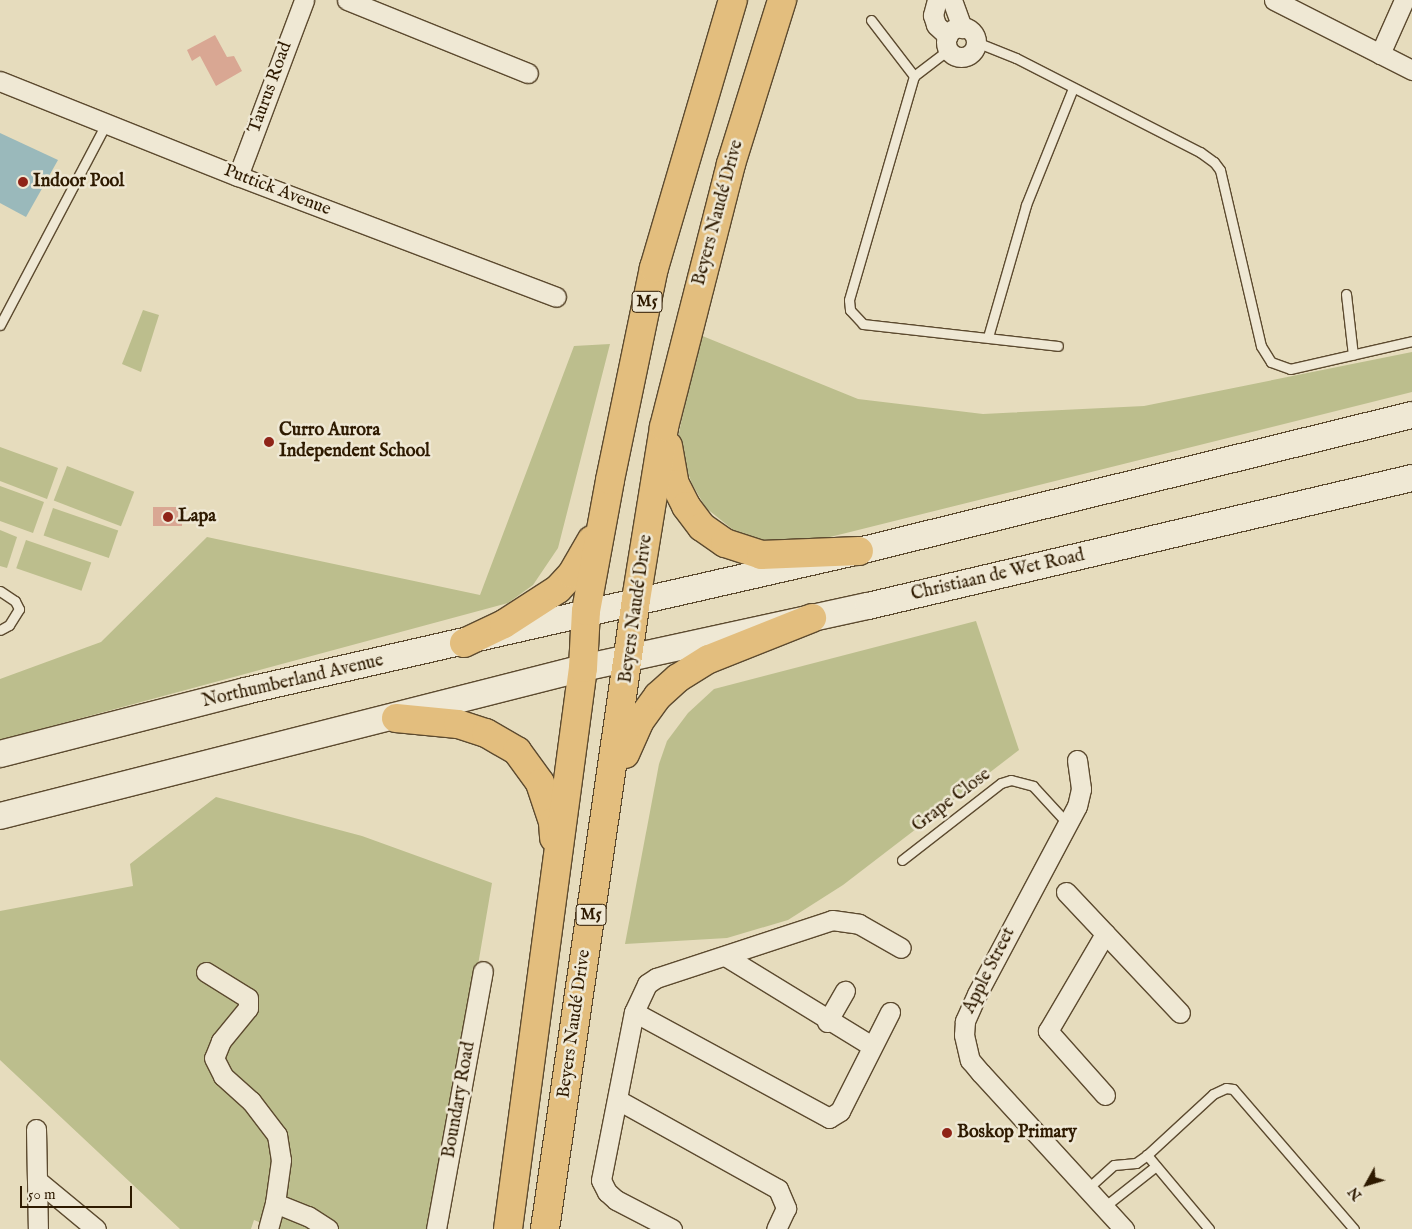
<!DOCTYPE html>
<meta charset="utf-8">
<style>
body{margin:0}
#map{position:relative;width:1412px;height:1229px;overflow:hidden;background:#e6dcbd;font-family:"IM FELL English",serif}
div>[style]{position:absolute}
.green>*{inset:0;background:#bcbe8d;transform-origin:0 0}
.water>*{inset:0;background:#9ab9bb}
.building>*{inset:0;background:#d9a793;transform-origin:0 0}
.roads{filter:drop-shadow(1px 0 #5c4a2f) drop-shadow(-1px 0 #5c4a2f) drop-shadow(0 1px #5c4a2f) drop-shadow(0 -1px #5c4a2f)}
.service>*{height:9px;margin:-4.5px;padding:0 4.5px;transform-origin:4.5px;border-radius:4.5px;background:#efe8d4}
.minor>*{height:19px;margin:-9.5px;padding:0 9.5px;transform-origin:9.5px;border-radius:9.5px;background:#efe8d4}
.minor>.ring{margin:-9.5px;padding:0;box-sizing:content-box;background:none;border:19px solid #efe8d4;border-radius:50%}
.secondary>*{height:26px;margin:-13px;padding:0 13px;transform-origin:13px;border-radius:13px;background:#efe8d4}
.primary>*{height:28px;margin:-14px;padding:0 14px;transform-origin:14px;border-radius:14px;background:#e3be7e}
.dots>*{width:14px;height:14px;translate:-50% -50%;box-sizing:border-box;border:2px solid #efe8d4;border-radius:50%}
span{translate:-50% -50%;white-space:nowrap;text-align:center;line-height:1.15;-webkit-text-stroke:5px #efe8d4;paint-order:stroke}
.shield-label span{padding:1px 4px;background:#efe8d4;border:1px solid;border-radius:4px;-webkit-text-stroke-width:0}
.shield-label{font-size:16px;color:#2e1a00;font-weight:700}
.street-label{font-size:18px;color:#2e1a00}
.poi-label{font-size:18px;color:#2e1a00;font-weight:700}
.left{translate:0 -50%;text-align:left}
.north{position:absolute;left:1342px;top:1159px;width:50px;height:50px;-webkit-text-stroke:4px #efe8d4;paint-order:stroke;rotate:231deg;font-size:14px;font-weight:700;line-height:20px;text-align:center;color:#2e1a00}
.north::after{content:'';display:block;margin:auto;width:18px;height:22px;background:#2e1a00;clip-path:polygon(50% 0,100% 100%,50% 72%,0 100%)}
.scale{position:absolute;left:20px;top:1186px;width:112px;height:22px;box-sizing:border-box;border:2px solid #2e1a00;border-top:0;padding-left:6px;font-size:15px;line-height:18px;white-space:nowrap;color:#2e1a00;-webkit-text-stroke:4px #efe8d4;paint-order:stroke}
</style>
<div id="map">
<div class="green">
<div style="clip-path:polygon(143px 310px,159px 315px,141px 372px,122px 364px)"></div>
<div style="clip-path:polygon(700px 335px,858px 399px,983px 414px,1144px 406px,1412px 352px,1412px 392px,818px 540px,788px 543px,747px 541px,706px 508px,692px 484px,677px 442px)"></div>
<div style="clip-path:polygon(610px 344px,558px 548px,533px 585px,508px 603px,0 740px,0 679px,101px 642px,207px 537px,480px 595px,574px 346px)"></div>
<div style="clip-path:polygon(0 447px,58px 468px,47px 499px,0 481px)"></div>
<div style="left:67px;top:466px;width:72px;height:37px;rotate:21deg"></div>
<div style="clip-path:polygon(0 486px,44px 502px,33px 533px,0 521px)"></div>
<div style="left:53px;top:508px;width:69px;height:29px;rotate:19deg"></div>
<div style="clip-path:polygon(0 530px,17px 537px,7px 568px,0 566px)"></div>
<div style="left:26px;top:540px;width:69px;height:30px;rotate:19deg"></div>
<div style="clip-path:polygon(976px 621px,1019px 750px,843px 885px,788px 920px,727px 938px,625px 944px,659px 764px,667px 741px,688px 713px,714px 689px)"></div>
<div style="clip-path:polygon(216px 797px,362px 836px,492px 883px,433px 1229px,276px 1229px,254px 1220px,251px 1229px,180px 1229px,0 1060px,0 911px,133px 886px,130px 864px)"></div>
</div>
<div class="water">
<div style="clip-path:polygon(0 133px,58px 160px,26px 217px,0 203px)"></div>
</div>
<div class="building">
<div style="clip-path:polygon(215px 35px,227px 57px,234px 56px,242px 71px,216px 86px,200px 56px,192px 61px,187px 50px)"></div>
<div style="left:182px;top:507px;width:19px;height:29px;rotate:90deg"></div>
</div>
<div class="roads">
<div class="service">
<div style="left:871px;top:20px;width:71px;rotate:52.5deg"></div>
<div style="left:976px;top:42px;width:43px;rotate:21.8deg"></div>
<div style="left:1016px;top:58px;width:207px;rotate:27.1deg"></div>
<div style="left:1200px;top:152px;width:17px;rotate:36deg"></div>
<div style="left:1214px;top:162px;width:10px;rotate:53deg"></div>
<div style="left:1220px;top:170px;width:181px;rotate:76.9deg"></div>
<div style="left:1261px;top:346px;width:19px;rotate:58deg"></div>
<div style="left:1271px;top:362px;width:20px;rotate:20deg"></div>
<div style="left:1290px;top:369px;width:125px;rotate:-12.9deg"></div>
<div style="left:948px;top:50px;width:43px;rotate:142.6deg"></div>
<div style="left:914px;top:76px;width:233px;rotate:106.2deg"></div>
<div style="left:849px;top:300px;width:10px;rotate:84deg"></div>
<div style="left:850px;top:310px;width:19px;rotate:47deg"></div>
<div style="left:863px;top:324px;width:196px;rotate:6.4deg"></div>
<div style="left:1346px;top:294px;width:61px;rotate:83.5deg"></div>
<div style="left:0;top:325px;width:227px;rotate:-62.2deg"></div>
<div style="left:988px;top:337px;width:137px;rotate:-73.9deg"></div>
<div style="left:1026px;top:205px;width:126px;rotate:-68.1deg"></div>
<div style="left:0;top:591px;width:18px;rotate:34deg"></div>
<div style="left:15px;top:601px;width:9px;rotate:63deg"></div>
<div style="left:19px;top:609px;width:19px;rotate:122deg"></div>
<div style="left:9px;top:625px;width:10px;rotate:151deg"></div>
<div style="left:902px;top:860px;width:125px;rotate:-37.9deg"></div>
<div style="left:1001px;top:783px;width:10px;rotate:-17deg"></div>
<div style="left:1011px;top:780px;width:23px;rotate:15deg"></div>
<div style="left:1033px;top:786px;width:52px;rotate:47.4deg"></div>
<div style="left:1087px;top:1189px;width:36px;rotate:-42deg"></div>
<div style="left:1114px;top:1165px;width:22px;rotate:-5deg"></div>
<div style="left:1136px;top:1163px;width:14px;rotate:-36deg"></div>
<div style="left:1104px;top:1207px;width:66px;rotate:-38.3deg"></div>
<div style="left:1209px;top:1229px;width:97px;rotate:-130deg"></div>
<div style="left:1147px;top:1155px;width:90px;rotate:-42.7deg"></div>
<div style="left:1213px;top:1094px;width:14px;rotate:-25deg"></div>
<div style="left:1226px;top:1088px;width:7px;rotate:8deg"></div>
<div style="left:1233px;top:1089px;width:185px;rotate:49.2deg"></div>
</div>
<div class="minor">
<div style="left:347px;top:0;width:195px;rotate:22deg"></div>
<div style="left:937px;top:0;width:16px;rotate:105deg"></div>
<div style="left:933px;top:15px;width:10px;rotate:73deg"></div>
<div style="left:936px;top:25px;width:16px;rotate:43deg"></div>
<div style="left:952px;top:0;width:30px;rotate:70deg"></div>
<div style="left:1274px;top:0;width:155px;rotate:26.9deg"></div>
<div class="ring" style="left:946px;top:27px;width:11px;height:11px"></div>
<div style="left:1380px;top:54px;width:59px;rotate:-66deg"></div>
<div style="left:0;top:81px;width:256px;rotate:21.8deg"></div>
<div style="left:238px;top:176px;width:340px;rotate:20.8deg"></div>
<div style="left:238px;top:176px;width:188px;rotate:-69.4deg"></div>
<div style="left:1077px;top:760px;width:29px;rotate:82deg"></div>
<div style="left:1081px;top:789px;width:17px;rotate:103deg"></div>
<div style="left:1077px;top:806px;width:213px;rotate:118deg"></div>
<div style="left:977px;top:994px;width:30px;rotate:114deg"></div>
<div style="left:965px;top:1021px;width:14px;rotate:94deg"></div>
<div style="left:964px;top:1035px;width:26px;rotate:77deg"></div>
<div style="left:970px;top:1060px;width:17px;rotate:50deg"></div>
<div style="left:981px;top:1073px;width:212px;rotate:47.5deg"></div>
<div style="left:1066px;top:892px;width:166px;rotate:46.7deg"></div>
<div style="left:725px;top:956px;width:172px;rotate:31.5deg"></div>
<div style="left:206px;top:972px;width:49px;rotate:31.8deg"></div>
<div style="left:248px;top:998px;width:10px;rotate:90deg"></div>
<div style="left:248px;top:1008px;width:43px;rotate:129.3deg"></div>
<div style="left:221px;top:1041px;width:18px;rotate:112deg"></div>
<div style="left:214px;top:1058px;width:20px;rotate:63deg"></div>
<div style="left:223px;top:1076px;width:38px;rotate:42deg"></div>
<div style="left:251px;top:1101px;width:43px;rotate:52.6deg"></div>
<div style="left:277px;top:1135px;width:25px;rotate:81deg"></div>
<div style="left:281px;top:1160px;width:43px;rotate:97.9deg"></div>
<div style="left:634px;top:1012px;width:222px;rotate:28.5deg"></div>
<div style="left:829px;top:1118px;width:13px;rotate:-32deg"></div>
<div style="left:840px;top:1111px;width:111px;rotate:-63.2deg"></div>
<div style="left:827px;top:1022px;width:36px;rotate:-60deg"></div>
<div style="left:1105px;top:1095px;width:86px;rotate:-131.7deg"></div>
<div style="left:1048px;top:1031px;width:113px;rotate:-59.6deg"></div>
<div style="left:618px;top:1100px;width:183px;rotate:29.1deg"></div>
<div style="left:778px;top:1189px;width:21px;rotate:67deg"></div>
<div style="left:786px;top:1208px;width:23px;rotate:115deg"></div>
<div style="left:36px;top:1129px;width:100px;rotate:88.9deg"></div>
<div style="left:38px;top:1181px;width:75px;rotate:39.6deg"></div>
<div style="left:268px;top:1229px;width:27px;rotate:-75deg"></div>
<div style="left:275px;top:1203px;width:35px;rotate:22deg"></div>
<div style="left:308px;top:1216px;width:24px;rotate:33deg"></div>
<div style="left:436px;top:1229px;width:262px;rotate:-79.7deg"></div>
<div style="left:672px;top:1229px;width:63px;rotate:-152.6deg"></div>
<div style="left:616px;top:1200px;width:12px;rotate:-138deg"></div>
<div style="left:607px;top:1192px;width:13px;rotate:-117deg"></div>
<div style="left:601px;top:1180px;width:171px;rotate:-78.9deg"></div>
<div style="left:634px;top:1012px;width:31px;rotate:-65deg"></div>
<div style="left:647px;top:984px;width:11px;rotate:-34deg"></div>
<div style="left:656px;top:978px;width:185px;rotate:-18.2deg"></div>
<div style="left:832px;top:920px;width:27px;rotate:8deg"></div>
<div style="left:859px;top:924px;width:48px;rotate:29.7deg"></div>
</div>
<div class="secondary">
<div style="left:0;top:754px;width:253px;rotate:-14.4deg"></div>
<div style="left:245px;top:691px;width:630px;rotate:-12.84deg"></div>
<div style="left:859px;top:551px;width:569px;rotate:-13.82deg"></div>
<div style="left:0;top:816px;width:601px;rotate:-14.24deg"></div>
<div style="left:583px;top:668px;width:292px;rotate:-12.3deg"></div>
<div style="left:868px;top:606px;width:559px;rotate:-13.24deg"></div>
</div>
<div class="primary">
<div style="left:668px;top:446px;width:39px;rotate:80deg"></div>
<div style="left:675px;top:484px;width:25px;rotate:63deg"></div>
<div style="left:686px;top:506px;width:26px;rotate:53deg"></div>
<div style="left:702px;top:527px;width:28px;rotate:35deg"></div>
<div style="left:725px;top:543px;width:38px;rotate:18deg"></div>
<div style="left:761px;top:555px;width:98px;rotate:-2.3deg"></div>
<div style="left:464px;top:643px;width:44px;rotate:-25.4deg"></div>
<div style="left:504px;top:624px;width:64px;rotate:-32.9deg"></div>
<div style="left:558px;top:589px;width:21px;rotate:-47deg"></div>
<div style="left:572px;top:574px;width:39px;rotate:-60deg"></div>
<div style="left:396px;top:718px;width:62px;rotate:5.5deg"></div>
<div style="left:458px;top:724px;width:29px;rotate:18deg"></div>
<div style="left:486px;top:733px;width:36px;rotate:30deg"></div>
<div style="left:517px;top:751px;width:39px;rotate:54deg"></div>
<div style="left:540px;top:783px;width:41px;rotate:71.6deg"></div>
<div style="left:553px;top:822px;width:16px;rotate:86deg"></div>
<div style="left:625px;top:754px;width:35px;rotate:-66deg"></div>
<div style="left:639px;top:722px;width:32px;rotate:-54deg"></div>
<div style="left:658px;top:696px;width:27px;rotate:-42deg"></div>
<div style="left:678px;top:678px;width:36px;rotate:-32deg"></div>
<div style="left:709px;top:659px;width:111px;rotate:-21.7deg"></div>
<div style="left:508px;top:1229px;width:566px;rotate:-82.39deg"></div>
<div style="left:583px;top:668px;width:57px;rotate:-87deg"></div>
<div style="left:586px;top:611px;width:133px;rotate:-79.6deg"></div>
<div style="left:610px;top:480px;width:217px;rotate:-78.3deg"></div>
<div style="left:654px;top:268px;width:279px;rotate:-73.6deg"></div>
<div style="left:545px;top:1229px;width:636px;rotate:-81.77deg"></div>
<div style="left:636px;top:600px;width:175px;rotate:-80.8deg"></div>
<div style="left:664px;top:427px;width:271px;rotate:-75.7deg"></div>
<div style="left:731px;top:164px;width:172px;rotate:-72.7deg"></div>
</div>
</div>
<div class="dots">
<div style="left:23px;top:182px;background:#8f2418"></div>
<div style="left:269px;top:442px;background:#8f2418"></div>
<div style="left:168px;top:517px;background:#8f2418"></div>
<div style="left:947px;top:1133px;background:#8f2418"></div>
</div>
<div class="shield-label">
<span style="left:647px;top:302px">M5</span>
<span style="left:591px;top:915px">M5</span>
</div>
<div class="street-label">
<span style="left:271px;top:88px;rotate:-70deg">Taurus Road</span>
<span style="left:277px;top:191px;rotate:21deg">Puttick Avenue</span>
<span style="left:719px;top:213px;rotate:-75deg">Beyers Naudé Drive</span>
<span style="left:998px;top:576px;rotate:-13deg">Christiaan de Wet Road</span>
<span style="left:637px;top:609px;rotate:-82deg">Beyers Naudé Drive</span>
<span style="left:293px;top:682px;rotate:-13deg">Northumberland Avenue</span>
<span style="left:952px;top:801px;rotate:-37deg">Grape Close</span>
<span style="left:990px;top:971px;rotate:-63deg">Apple Street</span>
<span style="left:575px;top:1024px;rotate:-82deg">Beyers Naudé Drive</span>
<span style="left:460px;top:1100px;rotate:-80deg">Boundary Road</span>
</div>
<div class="poi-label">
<span class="left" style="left:33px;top:182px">Indoor Pool</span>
<span class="left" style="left:279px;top:442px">Curro Aurora<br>Independent School</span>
<span class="left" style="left:178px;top:517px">Lapa</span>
<span class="left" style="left:957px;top:1133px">Boskop Primary</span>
</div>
<div class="north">N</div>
<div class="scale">50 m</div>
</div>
